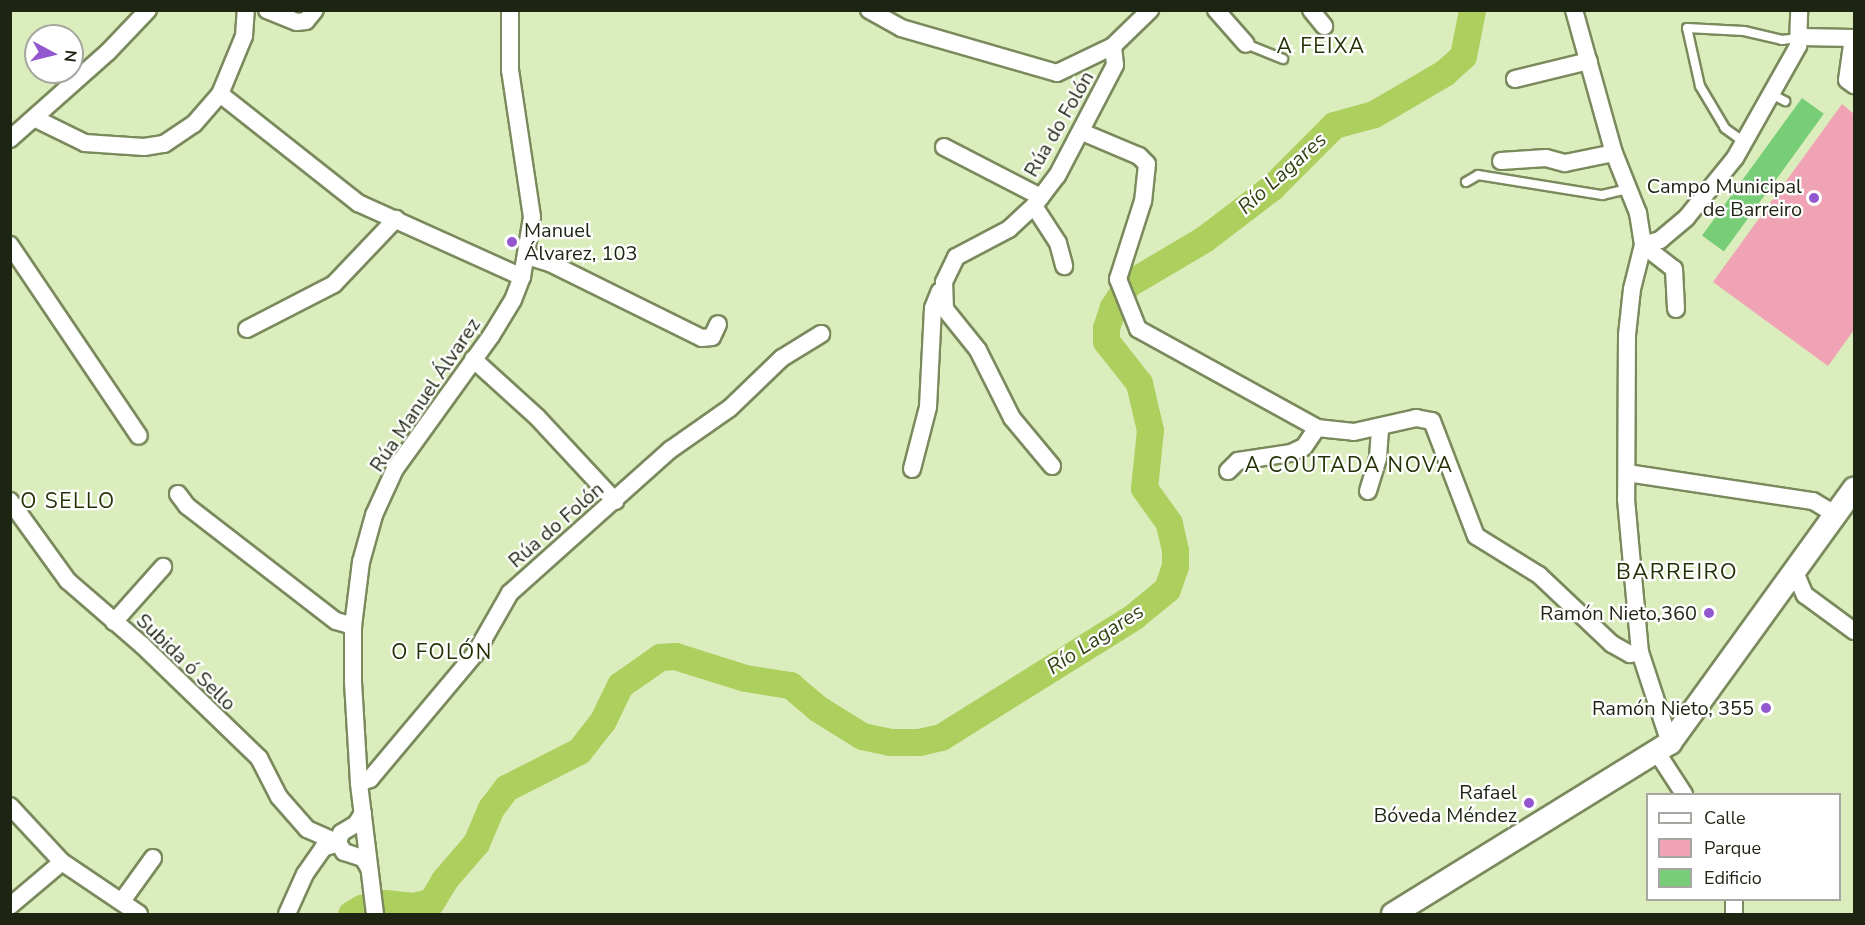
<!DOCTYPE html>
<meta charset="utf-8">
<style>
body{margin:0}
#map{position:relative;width:1865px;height:925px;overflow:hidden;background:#dbedbc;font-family:"Nunito Sans",sans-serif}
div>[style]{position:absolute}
.green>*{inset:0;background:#efa3b5}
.river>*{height:27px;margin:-13.5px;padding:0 13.5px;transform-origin:13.5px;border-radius:13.5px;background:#accf5d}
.building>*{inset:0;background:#77ce77;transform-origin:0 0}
.roads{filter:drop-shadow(2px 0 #7a8a5d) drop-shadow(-2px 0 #7a8a5d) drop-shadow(0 2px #7a8a5d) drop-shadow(0 -2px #7a8a5d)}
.lane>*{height:8px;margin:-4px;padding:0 4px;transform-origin:4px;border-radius:4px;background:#fff}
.street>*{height:16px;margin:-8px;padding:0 8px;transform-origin:8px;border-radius:8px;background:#fff}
.secondary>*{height:22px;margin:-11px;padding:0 11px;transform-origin:11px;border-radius:11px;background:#fff}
.dots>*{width:16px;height:16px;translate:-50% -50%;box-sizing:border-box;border:3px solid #fff;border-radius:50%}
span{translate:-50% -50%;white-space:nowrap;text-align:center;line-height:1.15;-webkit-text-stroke:4.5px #fff;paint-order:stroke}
.street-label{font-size:20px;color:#1e2412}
.poi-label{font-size:20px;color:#1e2412}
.right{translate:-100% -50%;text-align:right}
.left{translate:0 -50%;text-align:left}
.neighbourhood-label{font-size:21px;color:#263206;letter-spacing:1.5px}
.water-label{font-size:21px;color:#354214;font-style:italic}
.quarter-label{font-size:22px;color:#263206;letter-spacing:1.5px}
.frame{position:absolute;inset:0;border:12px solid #1e2412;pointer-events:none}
.legend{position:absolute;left:1646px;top:793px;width:195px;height:108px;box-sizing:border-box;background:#fff;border:2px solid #a5a7a0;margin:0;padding:8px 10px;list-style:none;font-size:18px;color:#1e2412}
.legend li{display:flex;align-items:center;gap:12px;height:30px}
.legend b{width:30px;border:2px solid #a5a7a0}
.north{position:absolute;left:24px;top:24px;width:60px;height:60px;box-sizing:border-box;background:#fff;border:2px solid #a5a7a0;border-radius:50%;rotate:97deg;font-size:16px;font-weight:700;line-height:24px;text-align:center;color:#1e2412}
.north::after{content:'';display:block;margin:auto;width:21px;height:27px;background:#9358cf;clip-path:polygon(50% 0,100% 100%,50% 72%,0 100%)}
</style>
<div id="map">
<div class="green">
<div style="clip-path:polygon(1842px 104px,1854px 114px,1854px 330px,1828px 366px,1713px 282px)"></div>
</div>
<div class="river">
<div style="left:385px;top:903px;width:28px;rotate:6deg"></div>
<div style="left:413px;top:906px;width:18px;rotate:-13deg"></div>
<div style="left:431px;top:902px;width:26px;rotate:-59deg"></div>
<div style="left:444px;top:880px;width:49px;rotate:-49.1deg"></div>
<div style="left:476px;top:843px;width:38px;rotate:-67deg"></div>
<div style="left:491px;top:808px;width:25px;rotate:-53deg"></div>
<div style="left:506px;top:788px;width:82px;rotate:-26.9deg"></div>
<div style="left:579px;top:751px;width:39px;rotate:-52deg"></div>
<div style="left:603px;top:720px;width:39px;rotate:-64deg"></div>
<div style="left:620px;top:685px;width:49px;rotate:-35deg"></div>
<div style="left:660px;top:657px;width:15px;rotate:-4deg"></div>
<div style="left:675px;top:656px;width:73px;rotate:17.4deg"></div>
<div style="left:745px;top:678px;width:46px;rotate:8.8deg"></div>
<div style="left:790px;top:685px;width:35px;rotate:40deg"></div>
<div style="left:817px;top:708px;width:53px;rotate:31.9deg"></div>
<div style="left:862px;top:736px;width:29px;rotate:12deg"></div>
<div style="left:890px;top:742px;width:29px"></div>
<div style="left:919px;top:742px;width:23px;rotate:-13deg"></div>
<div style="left:941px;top:737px;width:226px;rotate:-32deg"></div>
<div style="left:1133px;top:617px;width:44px;rotate:-39.5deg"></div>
<div style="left:1167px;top:589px;width:24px;rotate:-71deg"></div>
<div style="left:1175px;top:566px;width:16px;rotate:-90deg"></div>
<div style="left:1175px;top:550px;width:28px;rotate:-103deg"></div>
<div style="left:1169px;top:523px;width:43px;rotate:-125.5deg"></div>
<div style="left:1144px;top:488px;width:58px;rotate:-84.1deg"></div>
<div style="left:1150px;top:430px;width:48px;rotate:-103.2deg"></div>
<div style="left:1139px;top:383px;width:53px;rotate:-128.2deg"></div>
<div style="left:1106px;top:341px;width:13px;rotate:-90deg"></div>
<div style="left:1106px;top:328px;width:22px;rotate:-72deg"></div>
<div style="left:1113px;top:307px;width:27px;rotate:-57deg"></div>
<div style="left:1128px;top:284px;width:88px;rotate:-30.6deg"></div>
<div style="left:1204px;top:239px;width:84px;rotate:-37.3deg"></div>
<div style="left:1271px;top:188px;width:89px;rotate:-45deg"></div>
<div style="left:1334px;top:125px;width:41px;rotate:-15.4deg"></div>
<div style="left:1374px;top:114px;width:81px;rotate:-30.4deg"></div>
<div style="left:1444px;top:73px;width:25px;rotate:-42deg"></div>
<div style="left:1463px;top:56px;width:47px;rotate:-78.9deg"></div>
<div style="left:351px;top:914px;width:12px;rotate:-31deg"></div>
</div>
<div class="building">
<div style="left:1802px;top:98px;width:27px;height:170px;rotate:36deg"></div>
</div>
<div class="roads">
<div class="lane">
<div style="left:1246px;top:44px;width:40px;rotate:22deg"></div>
<div style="left:1771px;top:94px;width:16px;rotate:27deg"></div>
<div style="left:1744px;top:142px;width:24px;rotate:-144deg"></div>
<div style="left:1725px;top:128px;width:49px;rotate:-120.8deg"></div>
<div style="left:1700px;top:86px;width:59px;rotate:-102.6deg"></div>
<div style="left:1687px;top:28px;width:57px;rotate:3deg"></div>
<div style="left:1744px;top:31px;width:39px;rotate:13deg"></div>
<div style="left:1782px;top:40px;width:16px;rotate:-7deg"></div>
<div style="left:1466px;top:182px;width:14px;rotate:-30deg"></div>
<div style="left:1478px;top:175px;width:126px;rotate:9.2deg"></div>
<div style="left:1602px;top:195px;width:28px;rotate:-13deg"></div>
</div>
<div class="street">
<div style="left:267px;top:10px;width:32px;rotate:22deg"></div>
<div style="left:297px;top:22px;width:9px;rotate:-6deg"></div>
<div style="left:306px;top:21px;width:14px;rotate:-51deg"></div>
<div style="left:869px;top:10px;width:37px;rotate:29deg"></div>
<div style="left:901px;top:28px;width:162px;rotate:16.1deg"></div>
<div style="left:1057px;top:73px;width:62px;rotate:-25.7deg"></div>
<div style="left:1113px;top:46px;width:52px;rotate:-44.2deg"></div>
<div style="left:1216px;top:10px;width:45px;rotate:48.6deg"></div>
<div style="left:1311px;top:10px;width:21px;rotate:51deg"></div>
<div style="left:1574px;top:10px;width:148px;rotate:74.4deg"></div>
<div style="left:1614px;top:153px;width:65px;rotate:68.2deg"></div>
<div style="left:1638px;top:213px;width:32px;rotate:81deg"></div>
<div style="left:1643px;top:245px;width:45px;rotate:104deg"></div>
<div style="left:1632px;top:289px;width:46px;rotate:96.2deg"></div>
<div style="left:1627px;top:335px;width:164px;rotate:90.3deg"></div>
<div style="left:1626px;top:499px;width:154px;rotate:84.8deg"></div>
<div style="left:1640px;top:652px;width:96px;rotate:71.8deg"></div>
<div style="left:1800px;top:37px;width:54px;rotate:1.1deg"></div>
<div style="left:1853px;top:38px;width:42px;rotate:98.1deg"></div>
<div style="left:1847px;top:80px;width:9px;rotate:36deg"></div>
<div style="left:1515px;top:79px;width:76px;rotate:-13.7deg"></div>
<div style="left:220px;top:94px;width:176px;rotate:38.3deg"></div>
<div style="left:358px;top:203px;width:180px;rotate:24.3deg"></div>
<div style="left:34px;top:118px;width:57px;rotate:26.1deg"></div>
<div style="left:85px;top:143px;width:59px;rotate:3.9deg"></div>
<div style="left:144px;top:147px;width:20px;rotate:-9deg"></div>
<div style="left:164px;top:144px;width:36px;rotate:-34deg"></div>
<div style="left:194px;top:124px;width:40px;rotate:-49deg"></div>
<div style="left:220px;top:94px;width:63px;rotate:-67.5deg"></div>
<div style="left:244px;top:36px;width:26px;rotate:-86deg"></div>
<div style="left:1082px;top:132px;width:62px;rotate:22.8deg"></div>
<div style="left:1139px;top:156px;width:11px;rotate:45deg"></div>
<div style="left:1147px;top:164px;width:37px;rotate:96deg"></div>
<div style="left:1143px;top:201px;width:82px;rotate:107.8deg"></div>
<div style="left:1118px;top:279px;width:54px;rotate:68.2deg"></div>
<div style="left:1138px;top:329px;width:205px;rotate:28.9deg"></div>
<div style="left:1317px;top:428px;width:37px;rotate:6deg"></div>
<div style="left:1354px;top:432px;width:64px;rotate:-12.7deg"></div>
<div style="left:1416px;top:418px;width:16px;rotate:11deg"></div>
<div style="left:1432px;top:421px;width:123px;rotate:69.1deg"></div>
<div style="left:1476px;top:536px;width:74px;rotate:31.8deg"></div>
<div style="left:1539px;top:575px;width:100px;rotate:43.4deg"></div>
<div style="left:1612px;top:644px;width:21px;rotate:29deg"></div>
<div style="left:1630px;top:654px;width:10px;rotate:-11deg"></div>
<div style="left:10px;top:139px;width:131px;rotate:-41.6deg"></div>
<div style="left:108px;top:52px;width:58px;rotate:-46.4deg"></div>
<div style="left:944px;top:147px;width:109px;rotate:27.3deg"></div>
<div style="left:1501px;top:161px;width:45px;rotate:-3.8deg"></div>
<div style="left:1546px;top:158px;width:20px;rotate:15deg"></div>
<div style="left:1565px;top:163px;width:50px;rotate:-11.5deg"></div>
<div style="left:1034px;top:206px;width:44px;rotate:57deg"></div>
<div style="left:1058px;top:243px;width:24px;rotate:75deg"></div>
<div style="left:10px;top:245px;width:230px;rotate:56deg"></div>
<div style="left:1643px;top:245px;width:18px;rotate:-16deg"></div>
<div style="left:1660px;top:240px;width:35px;rotate:-40deg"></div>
<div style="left:1687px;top:217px;width:76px;rotate:-50.9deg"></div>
<div style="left:1735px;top:158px;width:129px;rotate:-60.6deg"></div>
<div style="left:1798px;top:46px;width:36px;rotate:-88deg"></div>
<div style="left:1643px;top:245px;width:39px;rotate:38deg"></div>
<div style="left:1674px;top:269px;width:40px;rotate:87.1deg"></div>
<div style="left:527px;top:256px;width:24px;rotate:17deg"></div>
<div style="left:550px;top:263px;width:169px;rotate:26.3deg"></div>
<div style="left:702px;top:338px;width:10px;rotate:-6deg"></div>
<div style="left:712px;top:337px;width:14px;rotate:-65deg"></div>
<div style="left:247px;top:329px;width:98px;rotate:-27.3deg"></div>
<div style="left:334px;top:284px;width:90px;rotate:-46.4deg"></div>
<div style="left:473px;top:359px;width:86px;rotate:42.2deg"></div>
<div style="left:537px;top:417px;width:115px;rotate:47.1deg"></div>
<div style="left:1052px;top:466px;width:62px;rotate:-129.8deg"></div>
<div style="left:1012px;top:418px;width:76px;rotate:-116.6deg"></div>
<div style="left:978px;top:350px;width:53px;rotate:-128.8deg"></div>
<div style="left:945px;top:309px;width:27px;rotate:-92deg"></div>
<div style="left:944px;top:282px;width:28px;rotate:-64deg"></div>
<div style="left:956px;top:257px;width:60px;rotate:-27.8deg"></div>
<div style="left:1009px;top:229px;width:34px;rotate:-43deg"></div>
<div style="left:1034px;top:206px;width:38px;rotate:-53deg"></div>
<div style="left:1057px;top:176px;width:125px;rotate:-62.4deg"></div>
<div style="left:1115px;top:65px;width:19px;rotate:-96deg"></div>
<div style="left:912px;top:469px;width:64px;rotate:-75.5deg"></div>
<div style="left:928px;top:407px;width:99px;rotate:-87.1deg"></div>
<div style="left:933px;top:308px;width:18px;rotate:-68deg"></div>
<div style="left:1228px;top:471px;width:14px;rotate:-45deg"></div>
<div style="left:1238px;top:461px;width:54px;rotate:-8.6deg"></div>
<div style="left:1291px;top:453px;width:14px;rotate:-25deg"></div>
<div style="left:1304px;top:447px;width:23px;rotate:-56deg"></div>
<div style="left:1627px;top:473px;width:188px;rotate:8.6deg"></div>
<div style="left:1813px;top:501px;width:27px;rotate:31deg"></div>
<div style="left:1368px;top:491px;width:34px;rotate:-73deg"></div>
<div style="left:1378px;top:458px;width:31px;rotate:-86deg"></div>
<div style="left:178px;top:494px;width:15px;rotate:53deg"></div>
<div style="left:187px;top:506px;width:188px;rotate:37.7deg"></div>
<div style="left:336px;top:621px;width:18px;rotate:16deg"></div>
<div style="left:10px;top:501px;width:99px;rotate:54.1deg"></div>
<div style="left:68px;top:581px;width:98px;rotate:40.9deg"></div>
<div style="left:142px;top:645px;width:163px;rotate:44deg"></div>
<div style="left:259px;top:758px;width:44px;rotate:62.9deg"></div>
<div style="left:279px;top:797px;width:43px;rotate:48.8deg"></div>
<div style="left:307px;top:829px;width:34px;rotate:24deg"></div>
<div style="left:1795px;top:572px;width:25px;rotate:67deg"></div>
<div style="left:1805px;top:595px;width:61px;rotate:36.3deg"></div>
<div style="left:114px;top:622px;width:74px;rotate:-48.3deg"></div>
<div style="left:1658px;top:754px;width:48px;rotate:57deg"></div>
<div style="left:359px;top:783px;width:12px;rotate:-20deg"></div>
<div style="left:370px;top:779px;width:163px;rotate:-50deg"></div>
<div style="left:475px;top:654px;width:70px;rotate:-60.2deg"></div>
<div style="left:510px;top:593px;width:215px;rotate:-41.8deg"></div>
<div style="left:670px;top:450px;width:73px;rotate:-35deg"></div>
<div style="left:730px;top:408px;width:72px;rotate:-43.9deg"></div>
<div style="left:782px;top:358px;width:46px;rotate:-31.6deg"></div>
<div style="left:10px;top:806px;width:76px;rotate:47.1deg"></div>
<div style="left:62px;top:862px;width:93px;rotate:34deg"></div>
<div style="left:363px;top:813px;width:13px;rotate:122deg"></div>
<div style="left:356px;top:824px;width:17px;rotate:149deg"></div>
<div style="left:341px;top:833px;width:10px;rotate:107deg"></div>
<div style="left:338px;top:843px;width:11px;rotate:56deg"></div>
<div style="left:344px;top:852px;width:20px;rotate:18deg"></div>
<div style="left:363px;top:858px;width:12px;rotate:59deg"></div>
<div style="left:122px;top:901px;width:53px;rotate:-54.2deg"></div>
<div style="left:10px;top:906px;width:68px;rotate:-40.2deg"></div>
<div style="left:287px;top:914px;width:44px;rotate:-65.8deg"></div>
<div style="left:305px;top:874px;width:32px;rotate:-55deg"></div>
<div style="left:323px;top:848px;width:16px;rotate:-18deg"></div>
<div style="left:375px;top:914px;width:132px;rotate:-97deg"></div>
<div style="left:359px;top:783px;width:102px;rotate:-93.4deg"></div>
<div style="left:353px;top:681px;width:55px;rotate:-90deg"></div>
<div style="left:353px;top:626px;width:64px;rotate:-82.9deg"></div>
<div style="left:361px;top:562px;width:49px;rotate:-74.5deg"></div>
<div style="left:374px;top:515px;width:51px;rotate:-65.5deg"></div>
<div style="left:395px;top:469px;width:164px;rotate:-54.2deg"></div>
<div style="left:491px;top:336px;width:42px;rotate:-58.6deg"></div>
<div style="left:513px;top:300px;width:25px;rotate:-69deg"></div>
<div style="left:522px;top:277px;width:61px;rotate:-80.5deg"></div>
<div style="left:532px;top:217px;width:149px;rotate:-98.5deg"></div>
<div style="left:510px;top:70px;width:60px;rotate:-90deg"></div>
<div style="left:1734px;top:914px;width:14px;rotate:-90deg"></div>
</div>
<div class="secondary">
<div style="left:1393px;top:914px;width:326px;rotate:-31.7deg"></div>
<div style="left:1670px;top:743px;width:314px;rotate:-54.1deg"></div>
</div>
</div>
<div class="dots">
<div style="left:1814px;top:198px;background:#9358cf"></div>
<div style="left:512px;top:242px;background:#9358cf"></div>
<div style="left:1709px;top:613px;background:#9358cf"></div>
<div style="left:1766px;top:708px;background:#9358cf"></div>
<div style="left:1529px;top:803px;background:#9358cf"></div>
</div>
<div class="street-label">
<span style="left:1059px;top:124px;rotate:-60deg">Rúa do Folón</span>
<span style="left:425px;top:395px;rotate:-56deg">Rúa Manuel Álvarez</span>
<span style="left:556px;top:525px;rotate:-41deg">Rúa do Folón</span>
<span style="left:186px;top:662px;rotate:44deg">Subida ó Sello</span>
</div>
<div class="poi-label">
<span class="right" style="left:1802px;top:198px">Campo Municipal<br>de Barreiro</span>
<span class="left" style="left:524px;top:242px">Manuel<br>Álvarez, 103</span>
<span class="right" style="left:1697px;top:613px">Ramón Nieto,360</span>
<span class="right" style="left:1754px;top:708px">Ramón Nieto, 355</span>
<span class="right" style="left:1517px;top:804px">Rafael<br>Bóveda Méndez</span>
</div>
<div class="neighbourhood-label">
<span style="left:1321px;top:46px">A FEIXA</span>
<span style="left:1349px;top:465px">A COUTADA NOVA</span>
<span style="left:68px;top:501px">O SELLO</span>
<span style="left:442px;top:652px">O FOLÓN</span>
</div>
<div class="water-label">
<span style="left:1282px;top:173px;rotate:-42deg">Río Lagares</span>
<span style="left:1095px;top:639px;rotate:-33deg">Río Lagares</span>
</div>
<div class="quarter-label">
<span style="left:1677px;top:573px">BARREIRO</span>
</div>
<div class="frame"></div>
<ul class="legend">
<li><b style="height:8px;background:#fff"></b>Calle</li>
<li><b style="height:16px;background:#efa3b5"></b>Parque</li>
<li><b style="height:16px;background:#77ce77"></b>Edificio</li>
</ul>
<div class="north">N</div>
</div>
